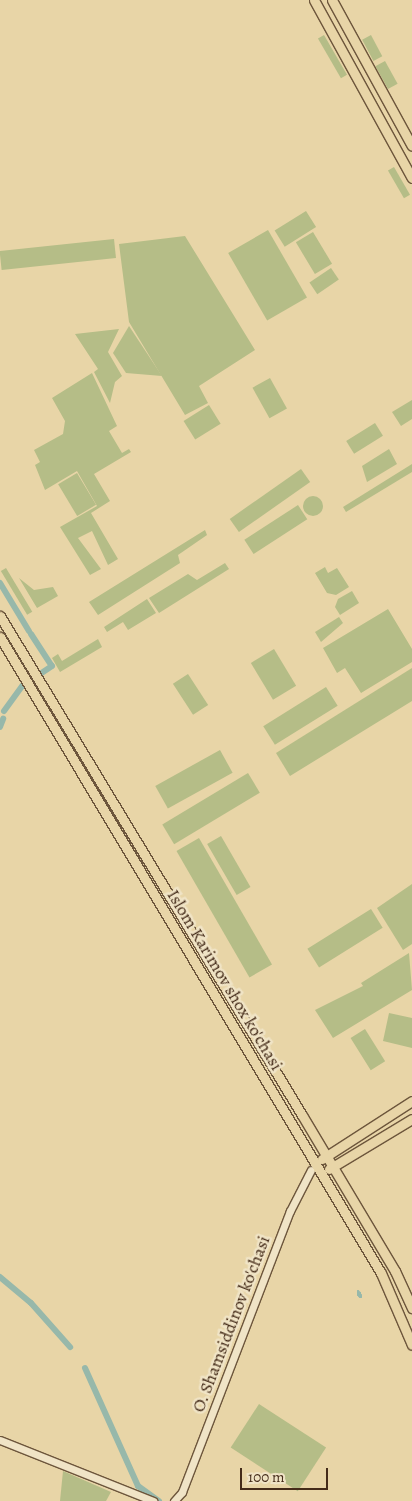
<!DOCTYPE html>
<style>
body{margin:0}
#map{position:relative;width:412px;height:1501px;overflow:hidden;background:#e8d5a7;font-family:Alegreya,serif}
div>[style]{position:absolute}
.green>*{inset:0;background:#b5bd87;transform-origin:0 0}
.round{border-radius:50%}
.stream>*{height:2px;margin:-1px;padding:0 1px;transform-origin:1px;border-radius:1px;background:#97b8aa}
.canal>*{height:6px;margin:-3px;padding:0 3px;transform-origin:3px;border-radius:3px;background:#97b8aa}
.roads{filter:drop-shadow(1px 0 #6d563c) drop-shadow(-1px 0 #6d563c) drop-shadow(0 1px #6d563c) drop-shadow(0 -1px #6d563c)}
.minor>*{height:7px;margin:-3.5px;padding:0 3.5px;transform-origin:3.5px;border-radius:3.5px;background:#f0e4c6}
.major>*{height:9px;margin:-4.5px;padding:0 4.5px;transform-origin:4.5px;border-radius:4.5px;background:#e8d5a7}
span{translate:-50% -50%;white-space:nowrap;text-align:center;line-height:1.15;-webkit-text-stroke:5px #f0e4c6;paint-order:stroke}
.street-label{font-size:18px;color:#442b19}
.scale{position:absolute;left:240px;top:1468px;width:88px;height:22px;box-sizing:border-box;border:2px solid #442b19;border-top:0;padding-left:6px;font-size:15px;line-height:18px;white-space:nowrap;color:#442b19;-webkit-text-stroke:4px #f0e4c6;paint-order:stroke}
</style>
<div id="map">
<div class="green">
<div style="left:324px;top:35px;width:46px;height:7px;rotate:60deg"></div>
<div style="left:371px;top:35px;width:24px;height:10px;rotate:62deg"></div>
<div style="left:385px;top:61px;width:26px;height:11px;rotate:61deg"></div>
<div style="left:394px;top:167px;width:32px;height:7px;rotate:60deg"></div>
<div style="left:306px;top:211px;width:19px;height:37px;rotate:58deg"></div>
<div style="left:268px;top:230px;width:78px;height:46px;rotate:60deg"></div>
<div style="left:313px;top:232px;width:37px;height:20px;rotate:59deg"></div>
<div style="clip-path:polygon(185px 236px,255px 350px,199px 386px,208px 403px,185px 415px,129px 322px,119px 244px)"></div>
<div style="left:114px;top:239px;width:19px;height:115px;rotate:84deg"></div>
<div style="left:331px;top:268px;width:14px;height:26px;rotate:56deg"></div>
<div style="clip-path:polygon(129px 326px,162px 376px,126px 373px,113px 353px)"></div>
<div style="clip-path:polygon(119px 329px,108px 352px,122px 376px,115px 382px,110px 403px,94px 372px,98px 369px,75px 334px)"></div>
<div style="clip-path:polygon(92px 373px,117px 426px,109px 431px,122px 453px,129px 449px,131px 452px,94px 474px,110px 501px,91px 513px,118px 559px,108px 565px,92px 531px,78px 538px,101px 569px,90px 575px,60px 527px,97px 506px,77px 471px,45px 490px,35px 465px,40px 462px,34px 450px,63px 434px,65px 421px,52px 398px)"></div>
<div style="left:270px;top:378px;width:35px;height:20px;rotate:61deg"></div>
<div style="clip-path:polygon(412px 400px,412px 419px,401px 426px,392px 412px)"></div>
<div style="left:209px;top:405px;width:22px;height:30px;rotate:58deg"></div>
<div style="left:375px;top:423px;width:15px;height:34px;rotate:58deg"></div>
<div style="clip-path:polygon(389px 449px,397px 464px,367px 482px,362px 466px)"></div>
<div style="clip-path:polygon(412px 464px,412px 472px,346px 512px,343px 507px)"></div>
<div style="left:301px;top:469px;width:16px;height:87px;rotate:55deg"></div>
<div style="left:77px;top:473px;width:37px;height:22px;rotate:59deg"></div>
<div class="round" style="left:303px;top:496px;width:20px;height:20px"></div>
<div style="left:298px;top:505px;width:17px;height:64px;rotate:57deg"></div>
<div style="clip-path:polygon(205px 530px,207px 535px,178px 555px,180px 563px,98px 615px,89px 602px)"></div>
<div style="clip-path:polygon(225px 563px,229px 569px,159px 613px,149px 598px,188px 574px,197px 580px)"></div>
<div style="clip-path:polygon(325px 567px,328px 573px,337px 568px,349px 587px,336px 595px,327px 593px,315px 573px)"></div>
<div style="left:6px;top:568px;width:51px;height:6px;rotate:59deg"></div>
<div style="clip-path:polygon(19px 578px,34px 590px,53px 587px,58px 596px,37px 608px)"></div>
<div style="clip-path:polygon(352px 591px,359px 603px,340px 615px,335px 607px,338px 599px)"></div>
<div style="clip-path:polygon(147px 599px,156px 613px,128px 630px,123px 622px,107px 632px,104px 627px)"></div>
<div style="clip-path:polygon(388px 609px,412px 649px,412px 662px,361px 693px,345px 668px,337px 673px,323px 648px)"></div>
<div style="clip-path:polygon(339px 617px,343px 623px,321px 642px,315px 632px)"></div>
<div style="clip-path:polygon(98px 639px,102px 647px,60px 672px,52px 658px,58px 654px,62px 661px)"></div>
<div style="left:274px;top:649px;width:43px;height:27px;rotate:59deg"></div>
<div style="clip-path:polygon(412px 668px,412px 701px,290px 776px,276px 753px)"></div>
<div style="left:188px;top:674px;width:37px;height:18px;rotate:57deg"></div>
<div style="left:326px;top:687px;width:22px;height:74px;rotate:58deg"></div>
<div style="left:220px;top:750px;width:26px;height:74px;rotate:61deg"></div>
<div style="left:248px;top:773px;width:23px;height:100px;rotate:59deg"></div>
<div style="left:221px;top:836px;width:59px;height:16px;rotate:60deg"></div>
<div style="left:199px;top:838px;width:146px;height:26px;rotate:60deg"></div>
<div style="clip-path:polygon(412px 884px,412px 944px,403px 950px,377px 908px)"></div>
<div style="left:371px;top:909px;width:22px;height:75px;rotate:58deg"></div>
<div style="clip-path:polygon(409px 953px,412px 990px,333px 1038px,315px 1010px,363px 986px,361px 983px)"></div>
<div style="clip-path:polygon(389px 1013px,412px 1018px,412px 1048px,383px 1041px)"></div>
<div style="left:365px;top:1029px;width:38px;height:17px;rotate:58deg"></div>
<div style="left:259px;top:1404px;width:80px;height:52px;rotate:33deg"></div>
<div style="clip-path:polygon(63px 1471px,111px 1492px,106px 1501px,60px 1501px)"></div>
</div>
<div class="stream">
<div style="left:358px;top:1291px;width:3px;rotate:45deg"></div>
<div style="left:360px;top:1293px;width:2px;rotate:180deg"></div>
<div style="left:358px;top:1293px;width:2px;rotate:-90deg"></div>
<div style="left:360px;top:1293px;width:2px;rotate:90deg"></div>
<div style="left:360px;top:1295px;width:2px;rotate:180deg"></div>
<div style="left:358px;top:1295px;width:1px;rotate:-90deg"></div>
<div style="left:358px;top:1294px;width:2px;rotate:-27deg"></div>
<div style="left:361px;top:1295px;width:2px;rotate:90deg"></div>
<div style="left:361px;top:1297px;width:1px;rotate:180deg"></div>
<div style="left:360px;top:1297px;width:1px;rotate:-135deg"></div>
<div style="left:359px;top:1296px;width:2px;rotate:-27deg"></div>
</div>
<div class="canal">
<div style="left:0;top:583px;width:56px;rotate:58.9deg"></div>
<div style="left:31px;top:634px;width:38px;rotate:57deg"></div>
<div style="left:52px;top:666px;width:14px;rotate:146deg"></div>
<div style="left:4px;top:711px;width:34px;rotate:-54deg"></div>
<div style="left:0;top:727px;width:9px;rotate:-69deg"></div>
<div style="left:0;top:1277px;width:40px;rotate:40deg"></div>
<div style="left:31px;top:1303px;width:59px;rotate:48.4deg"></div>
<div style="left:85px;top:1368px;width:129px;rotate:65.8deg"></div>
<div style="left:138px;top:1486px;width:26px;rotate:36deg"></div>
</div>
<div class="roads">
<div class="minor">
<div style="left:0;top:1440px;width:165px;rotate:21.7deg"></div>
<div style="left:174px;top:1501px;width:12px;rotate:-48deg"></div>
<div style="left:182px;top:1492px;width:301px;rotate:-69deg"></div>
<div style="left:290px;top:1211px;width:46px;rotate:-62.9deg"></div>
</div>
<div class="major">
<div style="left:314px;top:0;width:203px;rotate:61.2deg"></div>
<div style="left:332px;top:0;width:166px;rotate:61.3deg"></div>
<div style="left:0;top:616px;width:583px;rotate:58.82deg"></div>
<div style="left:302px;top:1115px;width:182px;rotate:59.2deg"></div>
<div style="left:395px;top:1271px;width:41px;rotate:65.3deg"></div>
<div style="left:0;top:637px;width:741px;rotate:59.08deg"></div>
<div style="left:381px;top:1273px;width:78px;rotate:66.7deg"></div>
<div style="left:322px;top:1159px;width:107px;rotate:-32.8deg"></div>
<div style="left:329px;top:1169px;width:97px;rotate:-31.1deg"></div>
</div>
</div>
<div class="street-label">
<span style="left:225px;top:980px;rotate:59deg">Islom Karimov shox ko'chasi</span>
<span style="left:231px;top:1324px;rotate:-69deg">O. Shamsiddinov ko'chasi</span>
</div>
<div class="scale">100 m</div>
</div>
